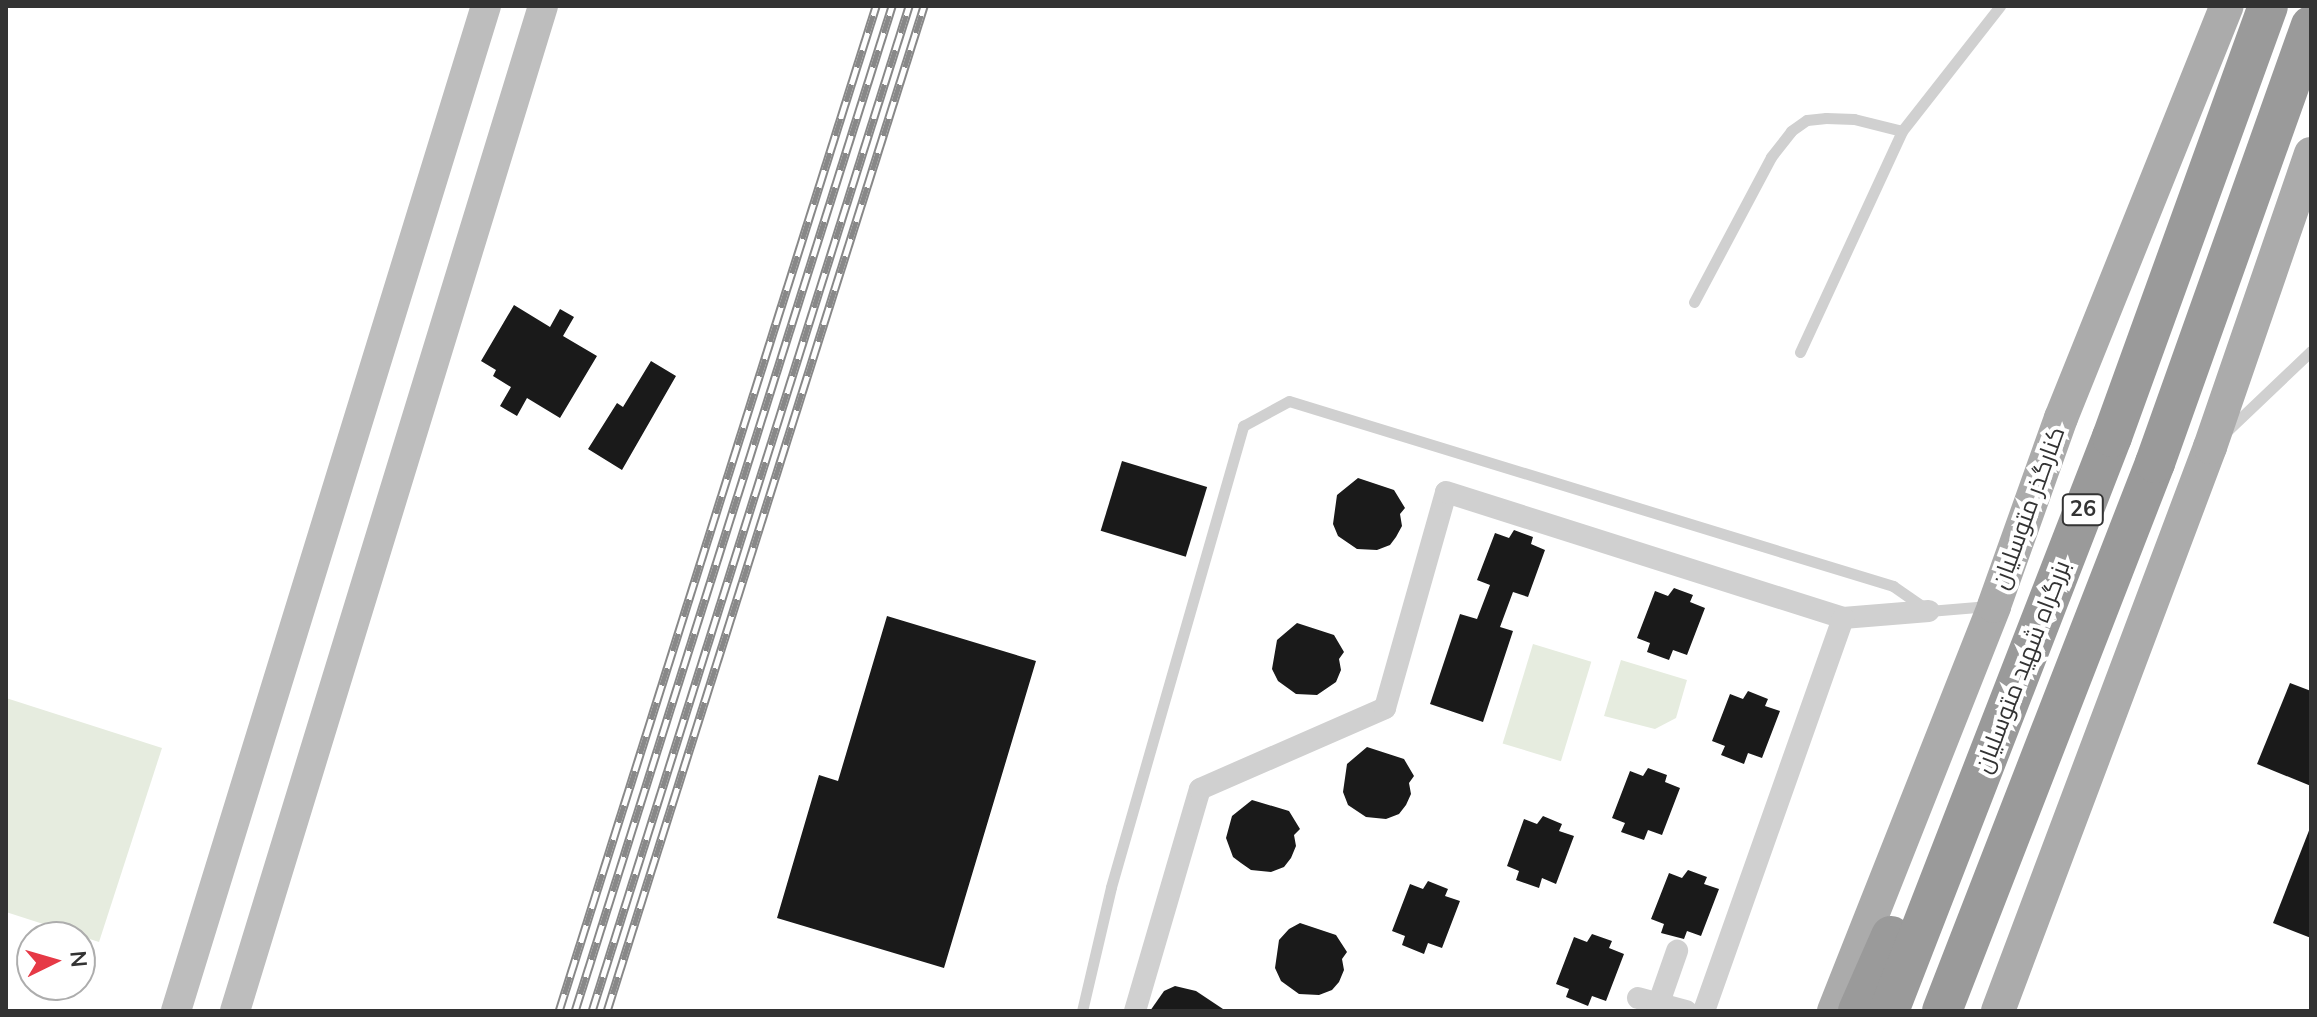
<!DOCTYPE html>
<meta charset="utf-8">
<style>
body{margin:0}
#map{position:relative;width:2317px;height:1017px;overflow:hidden;background:#fff;font-family:"Nunito Sans",Cairo,sans-serif}
div>[style]{position:absolute}
.green>*{inset:0;background:#e6ecdf;transform-origin:0 0}
.building>*{inset:0;background:#1a1a1a;transform-origin:0 0}
.lane>*{height:11px;margin:-5.5px;padding:0 5.5px;transform-origin:5.5px;border-radius:5.5px;background:#d0d0d0}
.street>*{height:22px;margin:-11px;padding:0 11px;transform-origin:11px;border-radius:11px;background:#d0d0d0}
.secondary>*{height:30px;margin:-15px;padding:0 15px;transform-origin:15px;border-radius:15px;background:#bdbdbd}
.primary>*{height:34px;margin:-17px;padding:0 17px;transform-origin:17px;border-radius:17px;background:#ababab}
.highway>*{height:40px;margin:-20px;padding:0 20px;transform-origin:20px;border-radius:20px;background:#9a9a9a}
.rail>*{height:9px;margin-top:-4.5px;transform-origin:0;background:repeating-linear-gradient(90deg,#fff 0 18px,#888 0 36px);box-sizing:border-box;border-block:2px solid #888}
span{translate:-50% -50%;white-space:nowrap;text-align:center;line-height:1.15;-webkit-text-stroke:8px #fff;paint-order:stroke}
.shield-label span{padding:2px 6px;background:#fff;border:2px solid;border-radius:6px;-webkit-text-stroke-width:0}
.shield-label{font-size:22px;color:#333;font-weight:700}
.street-label{font-size:24px;color:#333}
.frame{position:absolute;inset:0;border:8px solid #333;pointer-events:none}
.north{position:absolute;left:16px;top:921px;width:80px;height:80px;box-sizing:border-box;background:#fff;border:2px solid #adadad;border-radius:50%;rotate:85deg;font-size:22px;font-weight:700;line-height:32px;text-align:center;color:#333}
.north::after{content:'';display:block;margin:auto;width:28px;height:36px;background:#e63946;clip-path:polygon(50% 0,100% 100%,50% 72%,0 100%)}
</style>
<div id="map">
<div class="green">
<div style="left:1533px;top:644px;width:61px;height:104px;rotate:17deg"></div>
<div style="clip-path:polygon(1621px 660px,1687px 680px,1676px 718px,1655px 729px,1604px 716px)"></div>
<div style="clip-path:polygon(6px 698px,162px 748px,99px 942px,6px 912px)"></div>
</div>
<div class="building">
<div style="clip-path:polygon(514px 305px,550px 327px,560px 309px,574px 317px,563px 336px,597px 356px,560px 418px,527px 398px,517px 416px,500px 406px,511px 387px,493px 376px,496px 370px,481px 361px)"></div>
<div style="clip-path:polygon(651px 361px,676px 376px,622px 470px,588px 449px,617px 403px,623px 407px)"></div>
<div style="left:1122px;top:461px;width:89px;height:73px;rotate:17deg"></div>
<div style="clip-path:polygon(1358px 478px,1394px 490px,1405px 508px,1400px 514px,1402px 526px,1396px 537px,1390px 545px,1377px 550px,1357px 549px,1338px 536px,1333px 524px,1337px 495px)"></div>
<div style="clip-path:polygon(1514px 530px,1533px 537px,1531px 544px,1545px 550px,1528px 597px,1513px 592px,1500px 627px,1513px 631px,1483px 722px,1430px 704px,1460px 614px,1477px 619px,1490px 585px,1477px 580px,1495px 533px,1509px 538px)"></div>
<div style="clip-path:polygon(1674px 588px,1693px 595px,1690px 602px,1705px 608px,1687px 655px,1673px 650px,1669px 660px,1647px 652px,1650px 643px,1637px 638px,1655px 591px,1668px 596px)"></div>
<div style="clip-path:polygon(887px 616px,1036px 661px,944px 968px,777px 918px,819px 775px,838px 781px)"></div>
<div style="clip-path:polygon(1297px 623px,1334px 635px,1344px 652px,1339px 659px,1341px 670px,1336px 682px,1317px 695px,1296px 694px,1278px 681px,1272px 669px,1277px 640px)"></div>
<div style="clip-path:polygon(2290px 683px,2311px 691px,2311px 786px,2257px 764px)"></div>
<div style="clip-path:polygon(1748px 691px,1768px 699px,1765px 706px,1780px 711px,1762px 758px,1748px 753px,1744px 764px,1721px 755px,1725px 746px,1712px 741px,1730px 694px,1743px 699px)"></div>
<div style="clip-path:polygon(1367px 747px,1404px 759px,1414px 776px,1409px 783px,1411px 794px,1406px 805px,1399px 814px,1386px 819px,1366px 817px,1348px 805px,1343px 792px,1347px 764px)"></div>
<div style="clip-path:polygon(1648px 768px,1667px 775px,1665px 782px,1680px 788px,1662px 835px,1648px 830px,1644px 840px,1621px 832px,1625px 823px,1612px 818px,1630px 771px,1643px 776px)"></div>
<div style="clip-path:polygon(1252px 800px,1289px 811px,1300px 829px,1294px 835px,1296px 846px,1291px 858px,1284px 867px,1271px 872px,1251px 870px,1241px 863px,1233px 857px,1226px 838px,1232px 816px)"></div>
<div style="clip-path:polygon(1543px 816px,1562px 824px,1559px 831px,1574px 836px,1556px 884px,1542px 878px,1539px 888px,1516px 880px,1519px 871px,1507px 866px,1524px 819px,1537px 824px)"></div>
<div style="clip-path:polygon(2310px 828px,2311px 829px,2311px 938px,2273px 923px)"></div>
<div style="clip-path:polygon(1688px 870px,1707px 877px,1704px 884px,1719px 889px,1701px 936px,1687px 931px,1684px 939px,1661px 933px,1664px 924px,1651px 919px,1669px 873px,1682px 878px)"></div>
<div style="clip-path:polygon(1428px 881px,1448px 889px,1445px 896px,1460px 901px,1442px 948px,1428px 943px,1424px 954px,1402px 945px,1405px 936px,1392px 931px,1410px 884px,1423px 889px)"></div>
<div style="clip-path:polygon(1300px 923px,1336px 935px,1347px 952px,1342px 959px,1344px 970px,1339px 982px,1332px 990px,1319px 995px,1299px 994px,1281px 981px,1275px 968px,1279px 940px,1289px 929px)"></div>
<div style="clip-path:polygon(1592px 934px,1612px 941px,1609px 948px,1624px 954px,1606px 1001px,1592px 996px,1588px 1006px,1566px 997px,1569px 989px,1556px 984px,1574px 937px,1587px 942px)"></div>
<div style="clip-path:polygon(1175px 986px,1196px 991px,1226px 1011px,1150px 1011px,1164px 991px)"></div>
</div>
<div class="lane">
<div style="left:1694px;top:302px;width:164px;rotate:-62deg"></div>
<div style="left:1771px;top:157px;width:33px;rotate:-52deg"></div>
<div style="left:1791px;top:131px;width:19px;rotate:-35deg"></div>
<div style="left:1807px;top:120px;width:19px;rotate:-6deg"></div>
<div style="left:1826px;top:118px;width:28px;rotate:2deg"></div>
<div style="left:1854px;top:119px;width:49px;rotate:14deg"></div>
<div style="left:1800px;top:352px;width:243px;rotate:-65.2deg"></div>
<div style="left:1902px;top:131px;width:159px;rotate:-51.9deg"></div>
<div style="left:2228px;top:430px;width:115px;rotate:-43.6deg"></div>
<div style="left:1082px;top:1011px;width:127px;rotate:-76.8deg"></div>
<div style="left:1111px;top:887px;width:480px;rotate:-74deg"></div>
<div style="left:1243px;top:426px;width:52px;rotate:-28.5deg"></div>
<div style="left:1289px;top:401px;width:632px;rotate:17.03deg"></div>
<div style="left:1893px;top:586px;width:44px;rotate:34.8deg"></div>
<div style="left:1929px;top:611px;width:60px;rotate:-4.8deg"></div>
</div>
<div class="street">
<div style="left:1638px;top:998px;width:50px;rotate:15.2deg"></div>
<div style="left:1135px;top:1011px;width:231px;rotate:-73.7deg"></div>
<div style="left:1200px;top:789px;width:202px;rotate:-23.6deg"></div>
<div style="left:1385px;top:708px;width:224px;rotate:-74.2deg"></div>
<div style="left:1446px;top:492px;width:417px;rotate:17.6deg"></div>
<div style="left:1843px;top:618px;width:86px;rotate:-4.7deg"></div>
<div style="left:1656px;top:1011px;width:64px;rotate:-70.7deg"></div>
<div style="left:1704px;top:1011px;width:417px;rotate:-70.5deg"></div>
</div>
<div class="secondary">
<div style="left:176px;top:1011px;width:1052px;rotate:-72.86deg"></div>
<div style="left:235px;top:1011px;width:1051px;rotate:-72.96deg"></div>
</div>
<div class="primary">
<div style="left:1834px;top:1011px;width:435px;rotate:-68.4deg"></div>
<div style="left:1994px;top:606px;width:200px;rotate:-70.4deg"></div>
<div style="left:2061px;top:418px;width:444px;rotate:-68.1deg"></div>
<div style="left:1998px;top:1011px;width:603px;rotate:-69.4deg"></div>
<div style="left:2210px;top:447px;width:310px;rotate:-71deg"></div>
</div>
<div class="highway">
<div style="left:1858px;top:1011px;width:82px;rotate:-66.3deg"></div>
<div style="left:1889px;top:1011px;width:616px;rotate:-68.77deg"></div>
<div style="left:2112px;top:437px;width:458px;rotate:-70.1deg"></div>
<div style="left:1942px;top:1011px;width:588px;rotate:-68.76deg"></div>
<div style="left:2155px;top:463px;width:464px;rotate:-70.4deg"></div>
</div>
<div class="rail">
<div style="left:559px;top:1011px;width:1054px;rotate:-72.49deg"></div>
<div style="left:575px;top:1011px;width:1054px;rotate:-72.49deg"></div>
<div style="left:592px;top:1011px;width:1054px;rotate:-72.49deg"></div>
<div style="left:607px;top:1011px;width:1054px;rotate:-72.49deg"></div>
</div>
<div class="shield-label">
<span style="left:2083px;top:510px">26</span>
</div>
<div class="street-label">
<span style="left:2029px;top:508px;rotate:-70deg">کنارگذر متوسلیان</span>
<span style="left:2023px;top:667px;rotate:-69deg">بزرگراه شهید متوسلیان</span>
</div>
<div class="frame"></div>
<div class="north">N</div>
</div>
